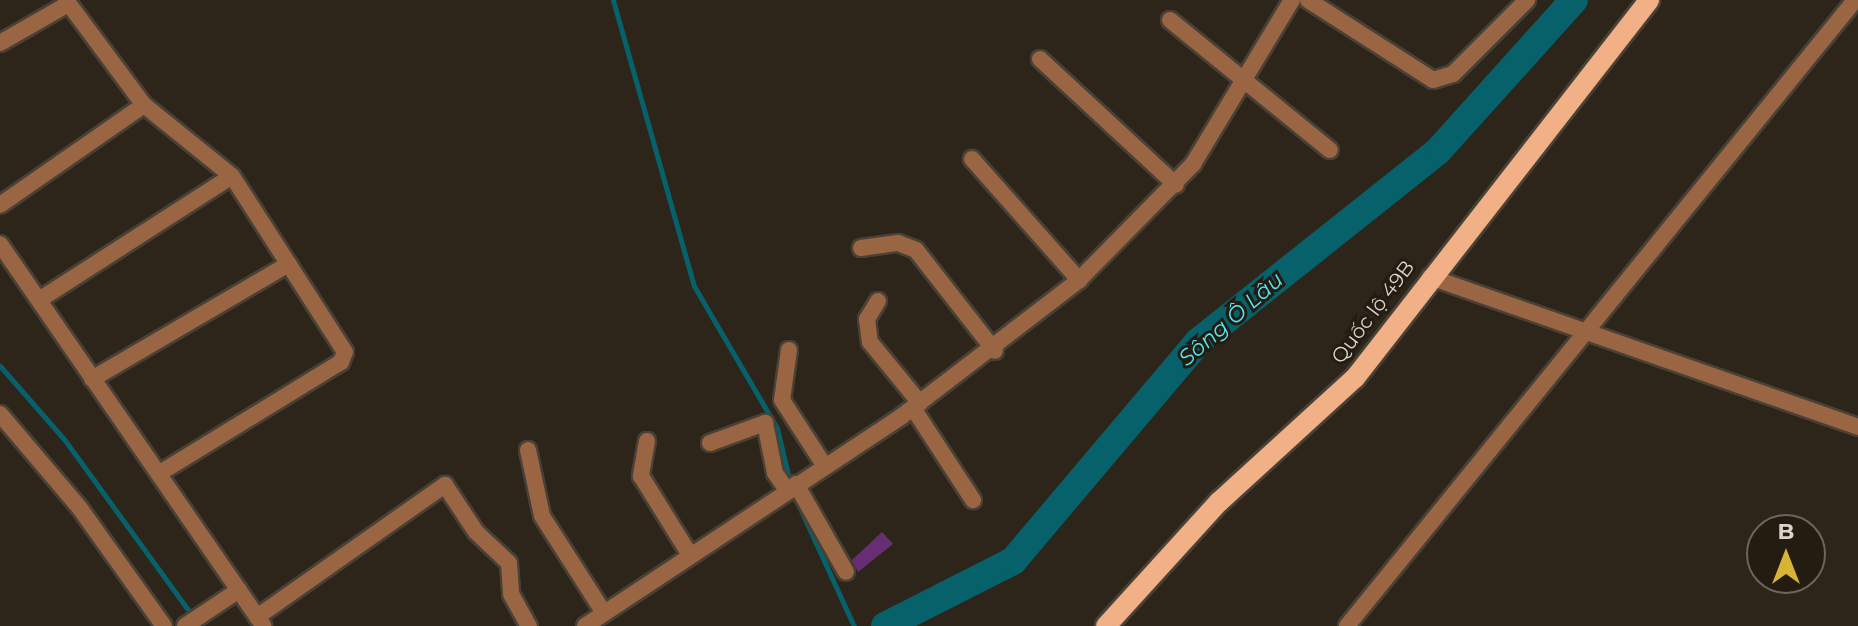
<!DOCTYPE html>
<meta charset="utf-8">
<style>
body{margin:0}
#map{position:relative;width:1858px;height:626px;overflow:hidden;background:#2e251a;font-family:Montserrat,sans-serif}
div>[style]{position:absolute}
.stream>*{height:5px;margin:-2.5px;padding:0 2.5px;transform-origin:2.5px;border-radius:2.5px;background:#06616a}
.river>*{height:28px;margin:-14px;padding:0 14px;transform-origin:14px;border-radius:14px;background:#06616a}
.building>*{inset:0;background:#672e74}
.roads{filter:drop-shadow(2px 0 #494136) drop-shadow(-2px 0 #494136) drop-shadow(0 2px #494136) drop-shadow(0 -2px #494136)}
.minor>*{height:16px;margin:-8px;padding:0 8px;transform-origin:8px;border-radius:8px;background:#9a6543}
.primary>*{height:20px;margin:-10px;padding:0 10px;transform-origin:10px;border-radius:10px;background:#f1b086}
span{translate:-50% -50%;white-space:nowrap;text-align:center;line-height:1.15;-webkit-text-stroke:6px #241c11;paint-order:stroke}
.street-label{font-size:20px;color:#d9d3cc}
.water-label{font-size:22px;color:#51e5f6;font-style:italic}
.north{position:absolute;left:1746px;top:514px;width:80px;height:80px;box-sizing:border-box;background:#241c11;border:2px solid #6c655c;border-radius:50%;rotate:0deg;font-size:22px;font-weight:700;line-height:32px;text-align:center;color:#d9d3cc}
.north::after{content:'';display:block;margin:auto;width:28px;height:36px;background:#d7b434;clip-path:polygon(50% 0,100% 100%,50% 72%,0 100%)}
</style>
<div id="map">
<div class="stream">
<div style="left:613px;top:0;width:297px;rotate:74.2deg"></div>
<div style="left:694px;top:286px;width:164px;rotate:59.7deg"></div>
<div style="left:777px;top:428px;width:57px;rotate:76.7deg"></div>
<div style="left:0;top:366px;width:97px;rotate:48.8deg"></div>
<div style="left:64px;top:439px;width:231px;rotate:54deg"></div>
<div style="left:793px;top:493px;width:146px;rotate:65.4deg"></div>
</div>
<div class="river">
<div style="left:885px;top:626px;width:144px;rotate:-26.9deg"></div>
<div style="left:1013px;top:561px;width:287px;rotate:-49.8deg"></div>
<div style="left:1198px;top:342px;width:307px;rotate:-38.5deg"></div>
<div style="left:1438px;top:151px;width:203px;rotate:-48deg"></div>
</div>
<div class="building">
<div style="clip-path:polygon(882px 532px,893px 544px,858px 572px,852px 560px)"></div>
</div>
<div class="roads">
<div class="minor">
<div style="left:66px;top:0;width:131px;rotate:53.4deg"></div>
<div style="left:144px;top:105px;width:113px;rotate:38.9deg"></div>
<div style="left:232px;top:176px;width:209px;rotate:57.3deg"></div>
<div style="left:345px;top:352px;width:11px;rotate:112deg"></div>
<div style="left:341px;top:362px;width:212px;rotate:148.5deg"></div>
<div style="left:1308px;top:0;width:148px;rotate:32.6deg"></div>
<div style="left:1433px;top:80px;width:21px;rotate:-17deg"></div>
<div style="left:1453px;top:74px;width:105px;rotate:-45deg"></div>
<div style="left:1170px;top:20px;width:206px;rotate:39.1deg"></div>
<div style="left:0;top:43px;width:78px;rotate:-29.8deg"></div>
<div style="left:1040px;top:59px;width:185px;rotate:42.8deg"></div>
<div style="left:972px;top:159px;width:162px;rotate:48.5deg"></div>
<div style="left:0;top:205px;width:175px;rotate:-34.8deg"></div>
<div style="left:0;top:244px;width:464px;rotate:55.4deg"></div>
<div style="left:861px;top:248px;width:37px;rotate:-8deg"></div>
<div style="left:898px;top:243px;width:19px;rotate:21deg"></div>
<div style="left:916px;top:250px;width:128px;rotate:52deg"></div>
<div style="left:1430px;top:277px;width:454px;rotate:19.3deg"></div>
<div style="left:39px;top:300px;width:229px;rotate:-32.7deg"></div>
<div style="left:878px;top:301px;width:21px;rotate:121deg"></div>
<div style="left:867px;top:319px;width:23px;rotate:83deg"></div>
<div style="left:870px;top:342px;width:79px;rotate:50.7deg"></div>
<div style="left:789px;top:350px;width:50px;rotate:98deg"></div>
<div style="left:782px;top:400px;width:77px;rotate:57.1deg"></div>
<div style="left:92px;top:379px;width:228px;rotate:-30.3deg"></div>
<div style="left:913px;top:408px;width:110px;rotate:56.9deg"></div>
<div style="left:0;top:414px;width:122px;rotate:49.7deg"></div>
<div style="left:79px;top:507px;width:146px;rotate:54.5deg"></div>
<div style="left:647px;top:441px;width:36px;rotate:100deg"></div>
<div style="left:641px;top:476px;width:93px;rotate:58.2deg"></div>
<div style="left:710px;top:443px;width:59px;rotate:-20deg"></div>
<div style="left:765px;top:423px;width:51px;rotate:78.7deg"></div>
<div style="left:775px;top:473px;width:21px;rotate:55deg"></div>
<div style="left:528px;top:450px;width:67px;rotate:78deg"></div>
<div style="left:542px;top:516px;width:115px;rotate:57.4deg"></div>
<div style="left:796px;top:484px;width:101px;rotate:60.4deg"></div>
<div style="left:257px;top:617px;width:230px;rotate:-35.1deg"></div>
<div style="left:445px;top:485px;width:56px;rotate:56.6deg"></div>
<div style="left:476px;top:532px;width:45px;rotate:43.2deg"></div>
<div style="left:509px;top:563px;width:31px;rotate:86deg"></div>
<div style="left:511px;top:594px;width:37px;rotate:61deg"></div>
<div style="left:185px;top:626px;width:65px;rotate:-33.7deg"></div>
<div style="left:585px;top:626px;width:380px;rotate:-33.5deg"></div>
<div style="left:902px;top:416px;width:223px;rotate:-37.5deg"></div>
<div style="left:1079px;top:280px;width:163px;rotate:-45.5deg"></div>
<div style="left:1193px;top:164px;width:192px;rotate:-58.9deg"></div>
<div style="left:1347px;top:626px;width:806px;rotate:-50.94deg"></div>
</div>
<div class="primary">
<div style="left:1106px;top:626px;width:168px;rotate:-47.7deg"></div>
<div style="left:1219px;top:502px;width:184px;rotate:-42.4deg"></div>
<div style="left:1355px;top:378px;width:479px;rotate:-52.1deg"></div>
</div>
</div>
<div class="street-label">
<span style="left:1373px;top:312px;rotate:-53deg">Quốc lộ 49B</span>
</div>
<div class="water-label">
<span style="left:1231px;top:319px;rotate:-41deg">Sông Ô Lâu</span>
</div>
<div class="north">B</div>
</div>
